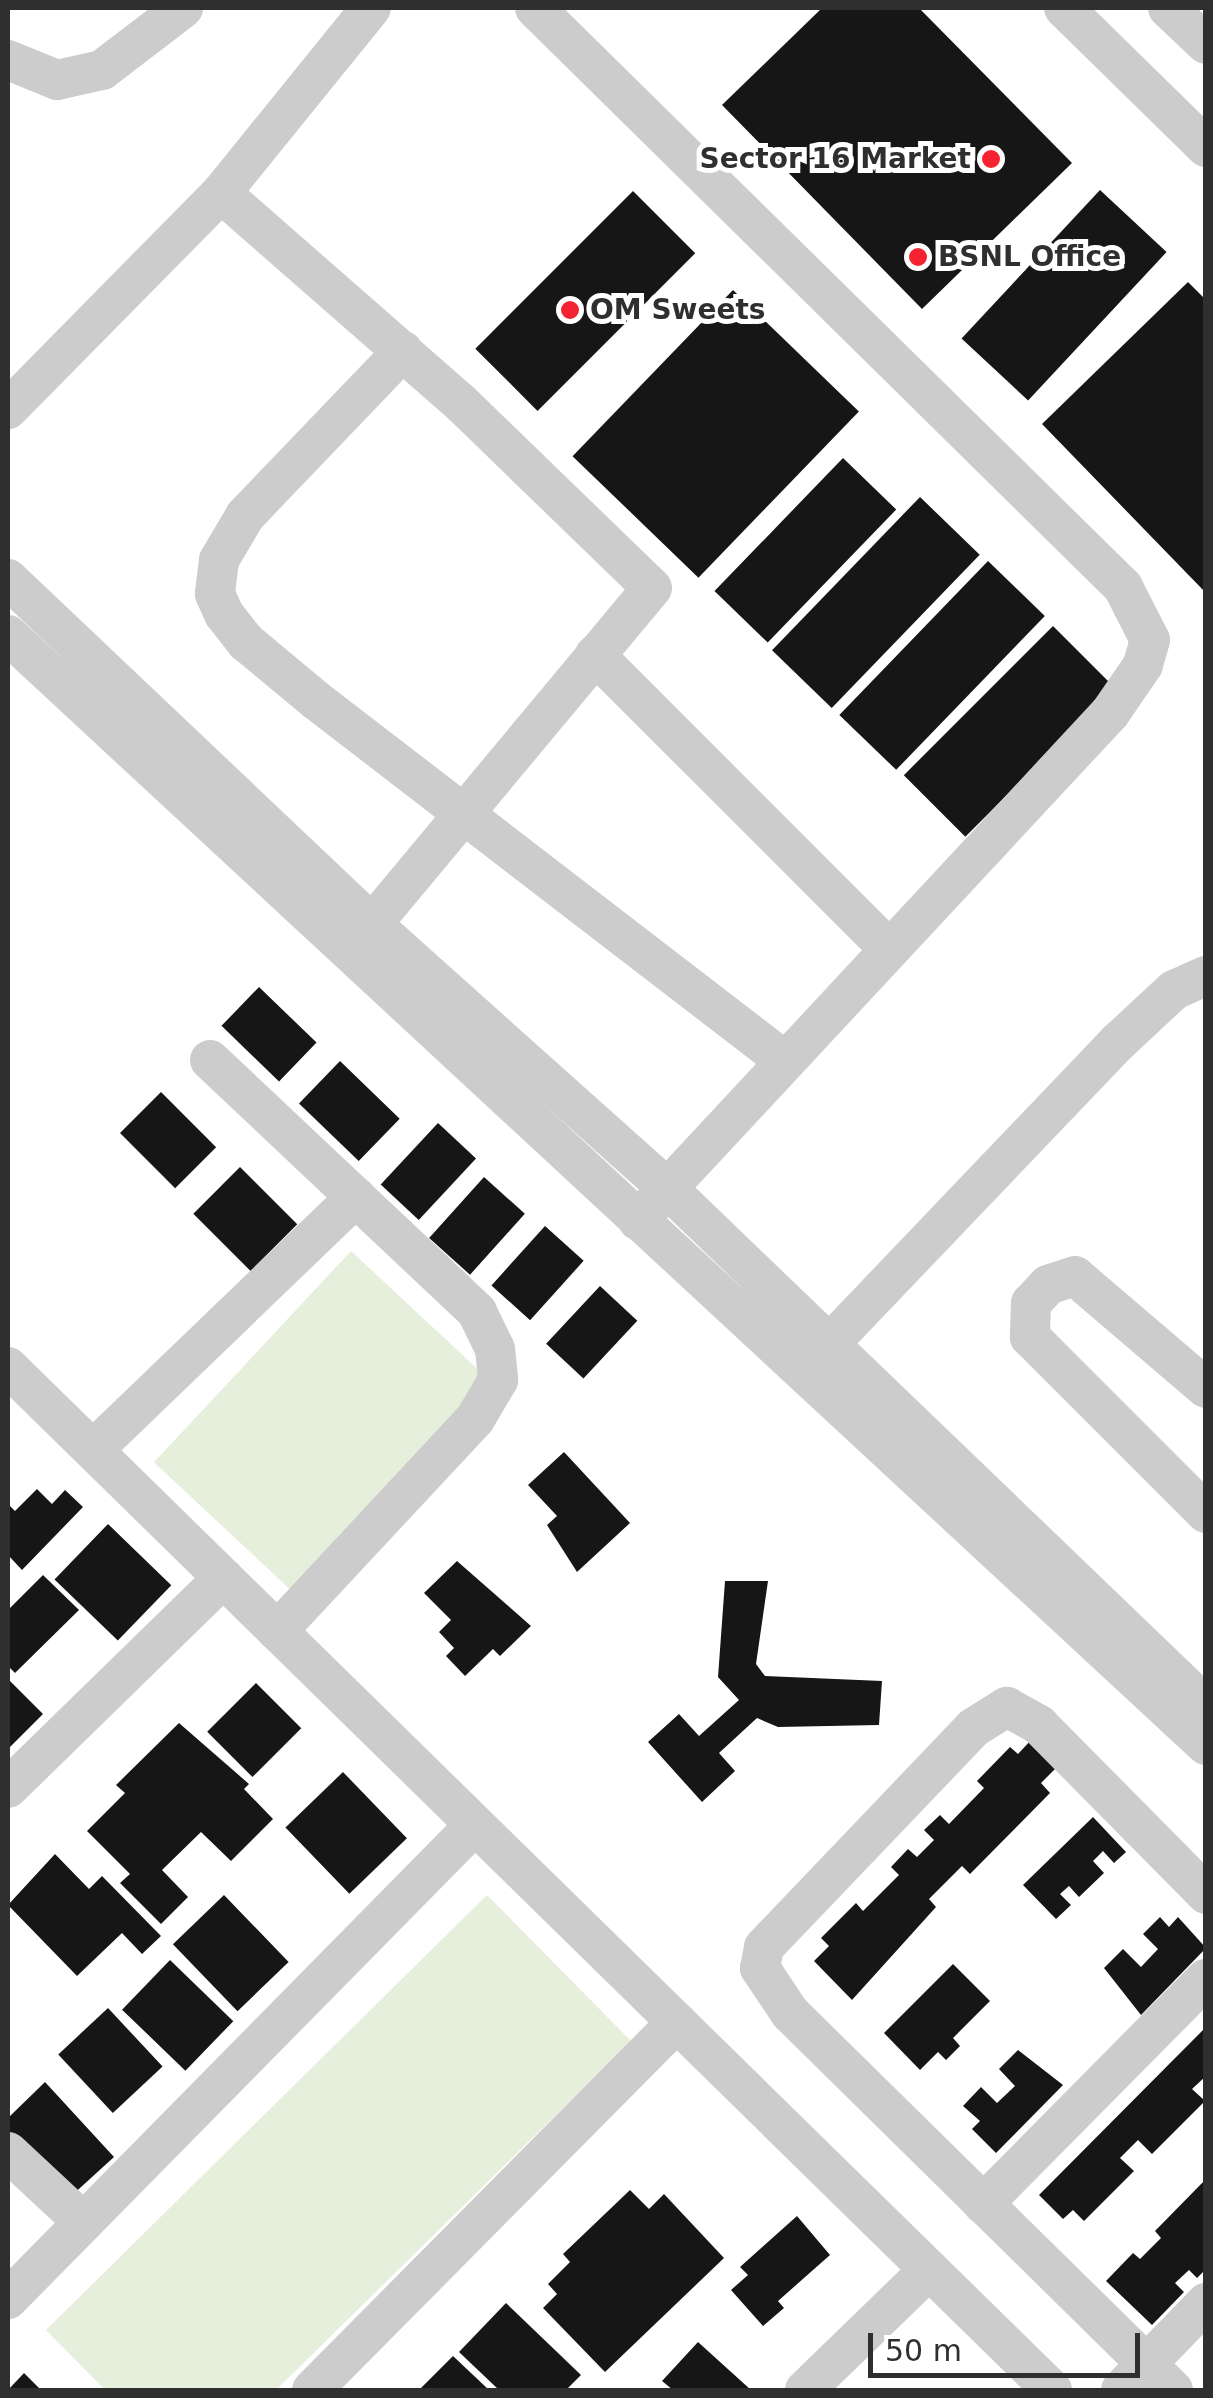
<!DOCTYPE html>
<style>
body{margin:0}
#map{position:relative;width:1213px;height:2398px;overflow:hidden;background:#fff;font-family:"DejaVu Sans",sans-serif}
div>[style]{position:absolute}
.green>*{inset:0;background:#e6eedc;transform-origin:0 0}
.building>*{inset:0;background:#161616;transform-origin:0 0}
.minor>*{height:40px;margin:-20px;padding:0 20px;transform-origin:20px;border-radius:20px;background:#ccc}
.dots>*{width:28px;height:28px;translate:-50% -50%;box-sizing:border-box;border:5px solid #fff;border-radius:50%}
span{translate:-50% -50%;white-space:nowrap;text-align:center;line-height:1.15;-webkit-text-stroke:10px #fff;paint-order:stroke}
.poi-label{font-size:28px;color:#2f2f2f;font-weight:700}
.right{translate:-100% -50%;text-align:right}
.left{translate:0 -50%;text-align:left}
.frame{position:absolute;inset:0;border:10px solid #2f2f2f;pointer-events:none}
.scale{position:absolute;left:868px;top:2333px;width:272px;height:45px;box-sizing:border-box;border:5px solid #2f2f2f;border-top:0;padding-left:12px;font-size:30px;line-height:35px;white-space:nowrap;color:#2f2f2f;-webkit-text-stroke:8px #fff;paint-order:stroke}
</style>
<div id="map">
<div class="green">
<div style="left:351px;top:1251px;width:206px;height:289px;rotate:43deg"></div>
<div style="clip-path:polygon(487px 1895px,631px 2041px,276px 2390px,105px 2390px,46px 2330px)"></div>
</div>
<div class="building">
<div style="clip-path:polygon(822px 8px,919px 8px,1072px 163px,922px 309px,722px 105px)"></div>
<div style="left:1100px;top:190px;width:91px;height:203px;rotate:43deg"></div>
<div style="left:633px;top:191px;width:88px;height:223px;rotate:45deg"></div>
<div style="clip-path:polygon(1188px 282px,1206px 300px,1206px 593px,1042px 424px)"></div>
<div style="left:733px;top:290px;width:175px;height:231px;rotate:44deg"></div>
<div style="left:843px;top:458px;width:74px;height:185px;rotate:44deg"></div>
<div style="left:920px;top:497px;width:83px;height:213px;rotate:44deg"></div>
<div style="left:988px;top:561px;width:79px;height:214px;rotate:44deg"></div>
<div style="left:1053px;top:626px;width:87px;height:211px;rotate:45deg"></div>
<div style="left:259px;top:987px;width:80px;height:54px;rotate:44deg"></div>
<div style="left:340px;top:1061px;width:83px;height:59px;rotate:44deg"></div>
<div style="left:161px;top:1092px;width:78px;height:58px;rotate:45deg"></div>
<div style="left:438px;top:1123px;width:52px;height:84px;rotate:43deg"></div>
<div style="left:240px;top:1167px;width:81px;height:66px;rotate:45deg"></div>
<div style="left:484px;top:1177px;width:55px;height:82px;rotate:42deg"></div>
<div style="left:545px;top:1226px;width:52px;height:80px;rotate:42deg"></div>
<div style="left:600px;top:1286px;width:51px;height:79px;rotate:43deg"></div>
<div style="clip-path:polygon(564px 1452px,630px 1523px,577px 1572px,547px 1525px,557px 1516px,528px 1485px)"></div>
<div style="clip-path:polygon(37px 1489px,52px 1504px,65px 1490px,83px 1507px,22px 1570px,8px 1555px,8px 1504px,15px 1511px)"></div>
<div style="left:108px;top:1524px;width:88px;height:77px;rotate:44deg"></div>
<div style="clip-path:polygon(457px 1561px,531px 1626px,500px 1656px,493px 1649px,465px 1676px,446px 1656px,454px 1648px,439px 1632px,451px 1620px,424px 1593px)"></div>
<div style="clip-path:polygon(43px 1575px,79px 1610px,15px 1673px,8px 1666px,8px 1610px)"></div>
<div style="clip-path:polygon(725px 1581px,768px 1581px,756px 1664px,765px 1676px,882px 1681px,879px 1725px,778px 1727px,757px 1718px,719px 1753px,735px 1771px,702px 1802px,648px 1742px,679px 1714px,699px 1736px,739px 1700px,718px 1677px)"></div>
<div style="clip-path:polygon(8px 1679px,43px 1714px,8px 1749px)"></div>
<div style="left:256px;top:1683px;width:64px;height:69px;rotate:45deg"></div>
<div style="clip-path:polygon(179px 1723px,249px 1784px,244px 1789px,273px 1819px,231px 1861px,201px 1832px,162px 1870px,188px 1897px,161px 1924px,120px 1883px,130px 1874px,87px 1831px,125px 1793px,116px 1785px)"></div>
<div style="clip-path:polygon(1033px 1738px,1060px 1764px,1041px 1783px,1050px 1793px,970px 1874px,962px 1866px,929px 1899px,936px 1907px,852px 2000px,814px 1961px,829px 1946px,821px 1938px,856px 1903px,863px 1911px,899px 1875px,891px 1867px,908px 1849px,917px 1857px,934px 1840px,924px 1830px,940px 1815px,949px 1824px,984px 1788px,977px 1781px,1010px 1747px,1018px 1754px)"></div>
<div style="left:343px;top:1772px;width:92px;height:80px;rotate:46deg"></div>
<div style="clip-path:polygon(1093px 1817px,1126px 1852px,1114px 1863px,1103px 1851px,1093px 1861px,1104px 1873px,1079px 1897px,1069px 1886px,1060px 1894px,1071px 1905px,1056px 1919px,1023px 1885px)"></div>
<div style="clip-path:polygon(55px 1854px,89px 1889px,102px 1876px,161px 1936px,142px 1954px,122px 1933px,77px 1976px,8px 1905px)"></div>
<div style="left:224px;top:1895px;width:93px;height:71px;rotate:46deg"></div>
<div style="clip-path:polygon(1160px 1917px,1169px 1927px,1178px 1917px,1206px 1948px,1141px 2015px,1104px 1968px,1123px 1949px,1141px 1967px,1158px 1949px,1143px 1934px)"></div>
<div style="left:170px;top:1960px;width:88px;height:69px;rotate:44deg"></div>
<div style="clip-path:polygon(953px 1964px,990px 2001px,953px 2038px,960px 2046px,946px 2060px,938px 2052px,920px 2070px,884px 2033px)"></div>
<div style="left:108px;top:2008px;width:80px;height:68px;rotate:47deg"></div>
<div style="clip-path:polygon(1206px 2027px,1206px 2076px,1192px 2089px,1205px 2101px,1152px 2154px,1138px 2140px,1120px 2158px,1134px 2171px,1084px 2221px,1073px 2210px,1063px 2219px,1039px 2195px)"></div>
<div style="clip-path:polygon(1018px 2050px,1063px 2085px,996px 2153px,972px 2129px,980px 2121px,963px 2106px,981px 2087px,997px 2103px,1015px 2086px,999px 2069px)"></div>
<div style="clip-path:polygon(45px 2082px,114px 2157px,69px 2198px,8px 2132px,8px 2118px)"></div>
<div style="clip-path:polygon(1206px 2179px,1206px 2269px,1197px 2278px,1189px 2270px,1175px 2283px,1184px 2292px,1152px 2325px,1106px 2281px,1133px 2253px,1140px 2259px,1161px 2238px,1155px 2231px)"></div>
<div style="clip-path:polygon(630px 2190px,649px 2209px,664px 2194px,724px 2258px,605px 2372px,543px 2308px,557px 2294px,548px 2284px,570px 2262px,563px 2254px)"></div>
<div style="clip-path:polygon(797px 2216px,830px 2255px,778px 2301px,784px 2308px,763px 2326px,731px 2290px,748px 2275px,740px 2267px)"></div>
<div style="clip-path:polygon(506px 2303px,581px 2375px,566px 2390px,499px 2390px,459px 2352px)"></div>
<div style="clip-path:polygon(698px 2342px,751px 2390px,673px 2390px,662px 2381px)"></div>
<div style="clip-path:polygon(453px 2356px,489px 2390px,419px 2390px)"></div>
<div style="clip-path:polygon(24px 2373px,41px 2390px,8px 2390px)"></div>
</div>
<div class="minor">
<div style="left:535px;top:8px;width:825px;rotate:44.56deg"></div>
<div style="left:1123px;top:587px;width:59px;rotate:63deg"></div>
<div style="left:1150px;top:640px;width:26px;rotate:106deg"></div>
<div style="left:1143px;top:665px;width:58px;rotate:124.5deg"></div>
<div style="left:1110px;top:713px;width:693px;rotate:132.95deg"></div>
<div style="left:1064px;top:8px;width:199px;rotate:44.4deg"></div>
<div style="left:1168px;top:8px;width:52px;rotate:43.5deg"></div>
<div style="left:8px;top:60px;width:53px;rotate:22.2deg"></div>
<div style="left:57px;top:80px;width:46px;rotate:-12.5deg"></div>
<div style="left:102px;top:70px;width:102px;rotate:-37.4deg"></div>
<div style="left:221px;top:193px;width:320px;rotate:41.2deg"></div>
<div style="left:462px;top:404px;width:264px;rotate:44.1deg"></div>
<div style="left:652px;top:588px;width:461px;rotate:129.8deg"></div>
<div style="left:403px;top:351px;width:228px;rotate:133.8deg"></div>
<div style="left:245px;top:516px;width:51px;rotate:120.6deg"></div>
<div style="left:219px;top:560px;width:34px;rotate:97deg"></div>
<div style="left:215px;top:594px;width:22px;rotate:66deg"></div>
<div style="left:224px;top:614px;width:36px;rotate:52deg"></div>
<div style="left:246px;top:642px;width:92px;rotate:39.7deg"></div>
<div style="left:317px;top:701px;width:590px;rotate:37.57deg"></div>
<div style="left:8px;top:409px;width:303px;rotate:-45.4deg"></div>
<div style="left:221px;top:193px;width:238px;rotate:-51deg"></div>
<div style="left:8px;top:579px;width:503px;rotate:43.47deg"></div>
<div style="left:373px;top:925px;width:394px;rotate:41.8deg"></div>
<div style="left:667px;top:1188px;width:748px;rotate:43.86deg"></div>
<div style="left:8px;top:635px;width:1633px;rotate:42.82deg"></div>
<div style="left:595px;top:655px;width:413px;rotate:45deg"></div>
<div style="left:210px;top:1060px;width:367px;rotate:43.3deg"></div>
<div style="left:477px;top:1312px;width:41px;rotate:64.1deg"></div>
<div style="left:495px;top:1349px;width:31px;rotate:84deg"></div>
<div style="left:498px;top:1380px;width:45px;rotate:120.5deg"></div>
<div style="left:475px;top:1419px;width:290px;rotate:133deg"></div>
<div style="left:814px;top:1360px;width:440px;rotate:-46.3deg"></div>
<div style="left:1118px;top:1042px;width:76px;rotate:-42.9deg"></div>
<div style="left:1174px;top:990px;width:35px;rotate:-24deg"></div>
<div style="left:8px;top:1367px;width:1462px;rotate:44.42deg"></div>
<div style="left:1206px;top:1388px;width:172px;rotate:-139.5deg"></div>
<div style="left:1075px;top:1276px;width:28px;rotate:162deg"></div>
<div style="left:1048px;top:1285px;width:25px;rotate:133deg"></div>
<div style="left:1031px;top:1303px;width:34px;rotate:92deg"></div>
<div style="left:1030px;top:1337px;width:249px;rotate:45deg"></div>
<div style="left:93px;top:1450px;width:365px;rotate:-43.9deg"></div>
<div style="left:8px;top:1788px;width:301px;rotate:-44.3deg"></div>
<div style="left:8px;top:2152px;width:103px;rotate:43deg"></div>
<div style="left:983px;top:2204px;width:317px;rotate:-45.3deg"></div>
<div style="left:8px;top:2299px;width:665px;rotate:-45.43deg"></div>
<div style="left:312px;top:2390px;width:518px;rotate:-45.23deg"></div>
<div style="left:805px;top:2390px;width:173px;rotate:-44.1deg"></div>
<div style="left:1121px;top:2390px;width:122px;rotate:-45.7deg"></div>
<div style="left:1173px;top:2390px;width:537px;rotate:-135.45deg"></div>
<div style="left:790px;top:2013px;width:54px;rotate:-123.7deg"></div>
<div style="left:760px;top:1968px;width:21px;rotate:-79deg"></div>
<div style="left:764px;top:1947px;width:303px;rotate:-46.3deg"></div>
<div style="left:973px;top:1728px;width:40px;rotate:-32deg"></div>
<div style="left:1007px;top:1707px;width:37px;rotate:29deg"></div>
<div style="left:1039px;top:1725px;width:238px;rotate:45.3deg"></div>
</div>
<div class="dots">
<div style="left:991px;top:159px;background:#f52332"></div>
<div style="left:918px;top:257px;background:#f52332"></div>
<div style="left:570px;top:310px;background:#f52332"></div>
</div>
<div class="poi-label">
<span class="right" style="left:971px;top:159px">Sector 16 Market</span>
<span class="left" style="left:938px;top:257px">BSNL Office</span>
<span class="left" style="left:590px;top:310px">OM Sweets</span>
</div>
<div class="frame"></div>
<div class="scale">50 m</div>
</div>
